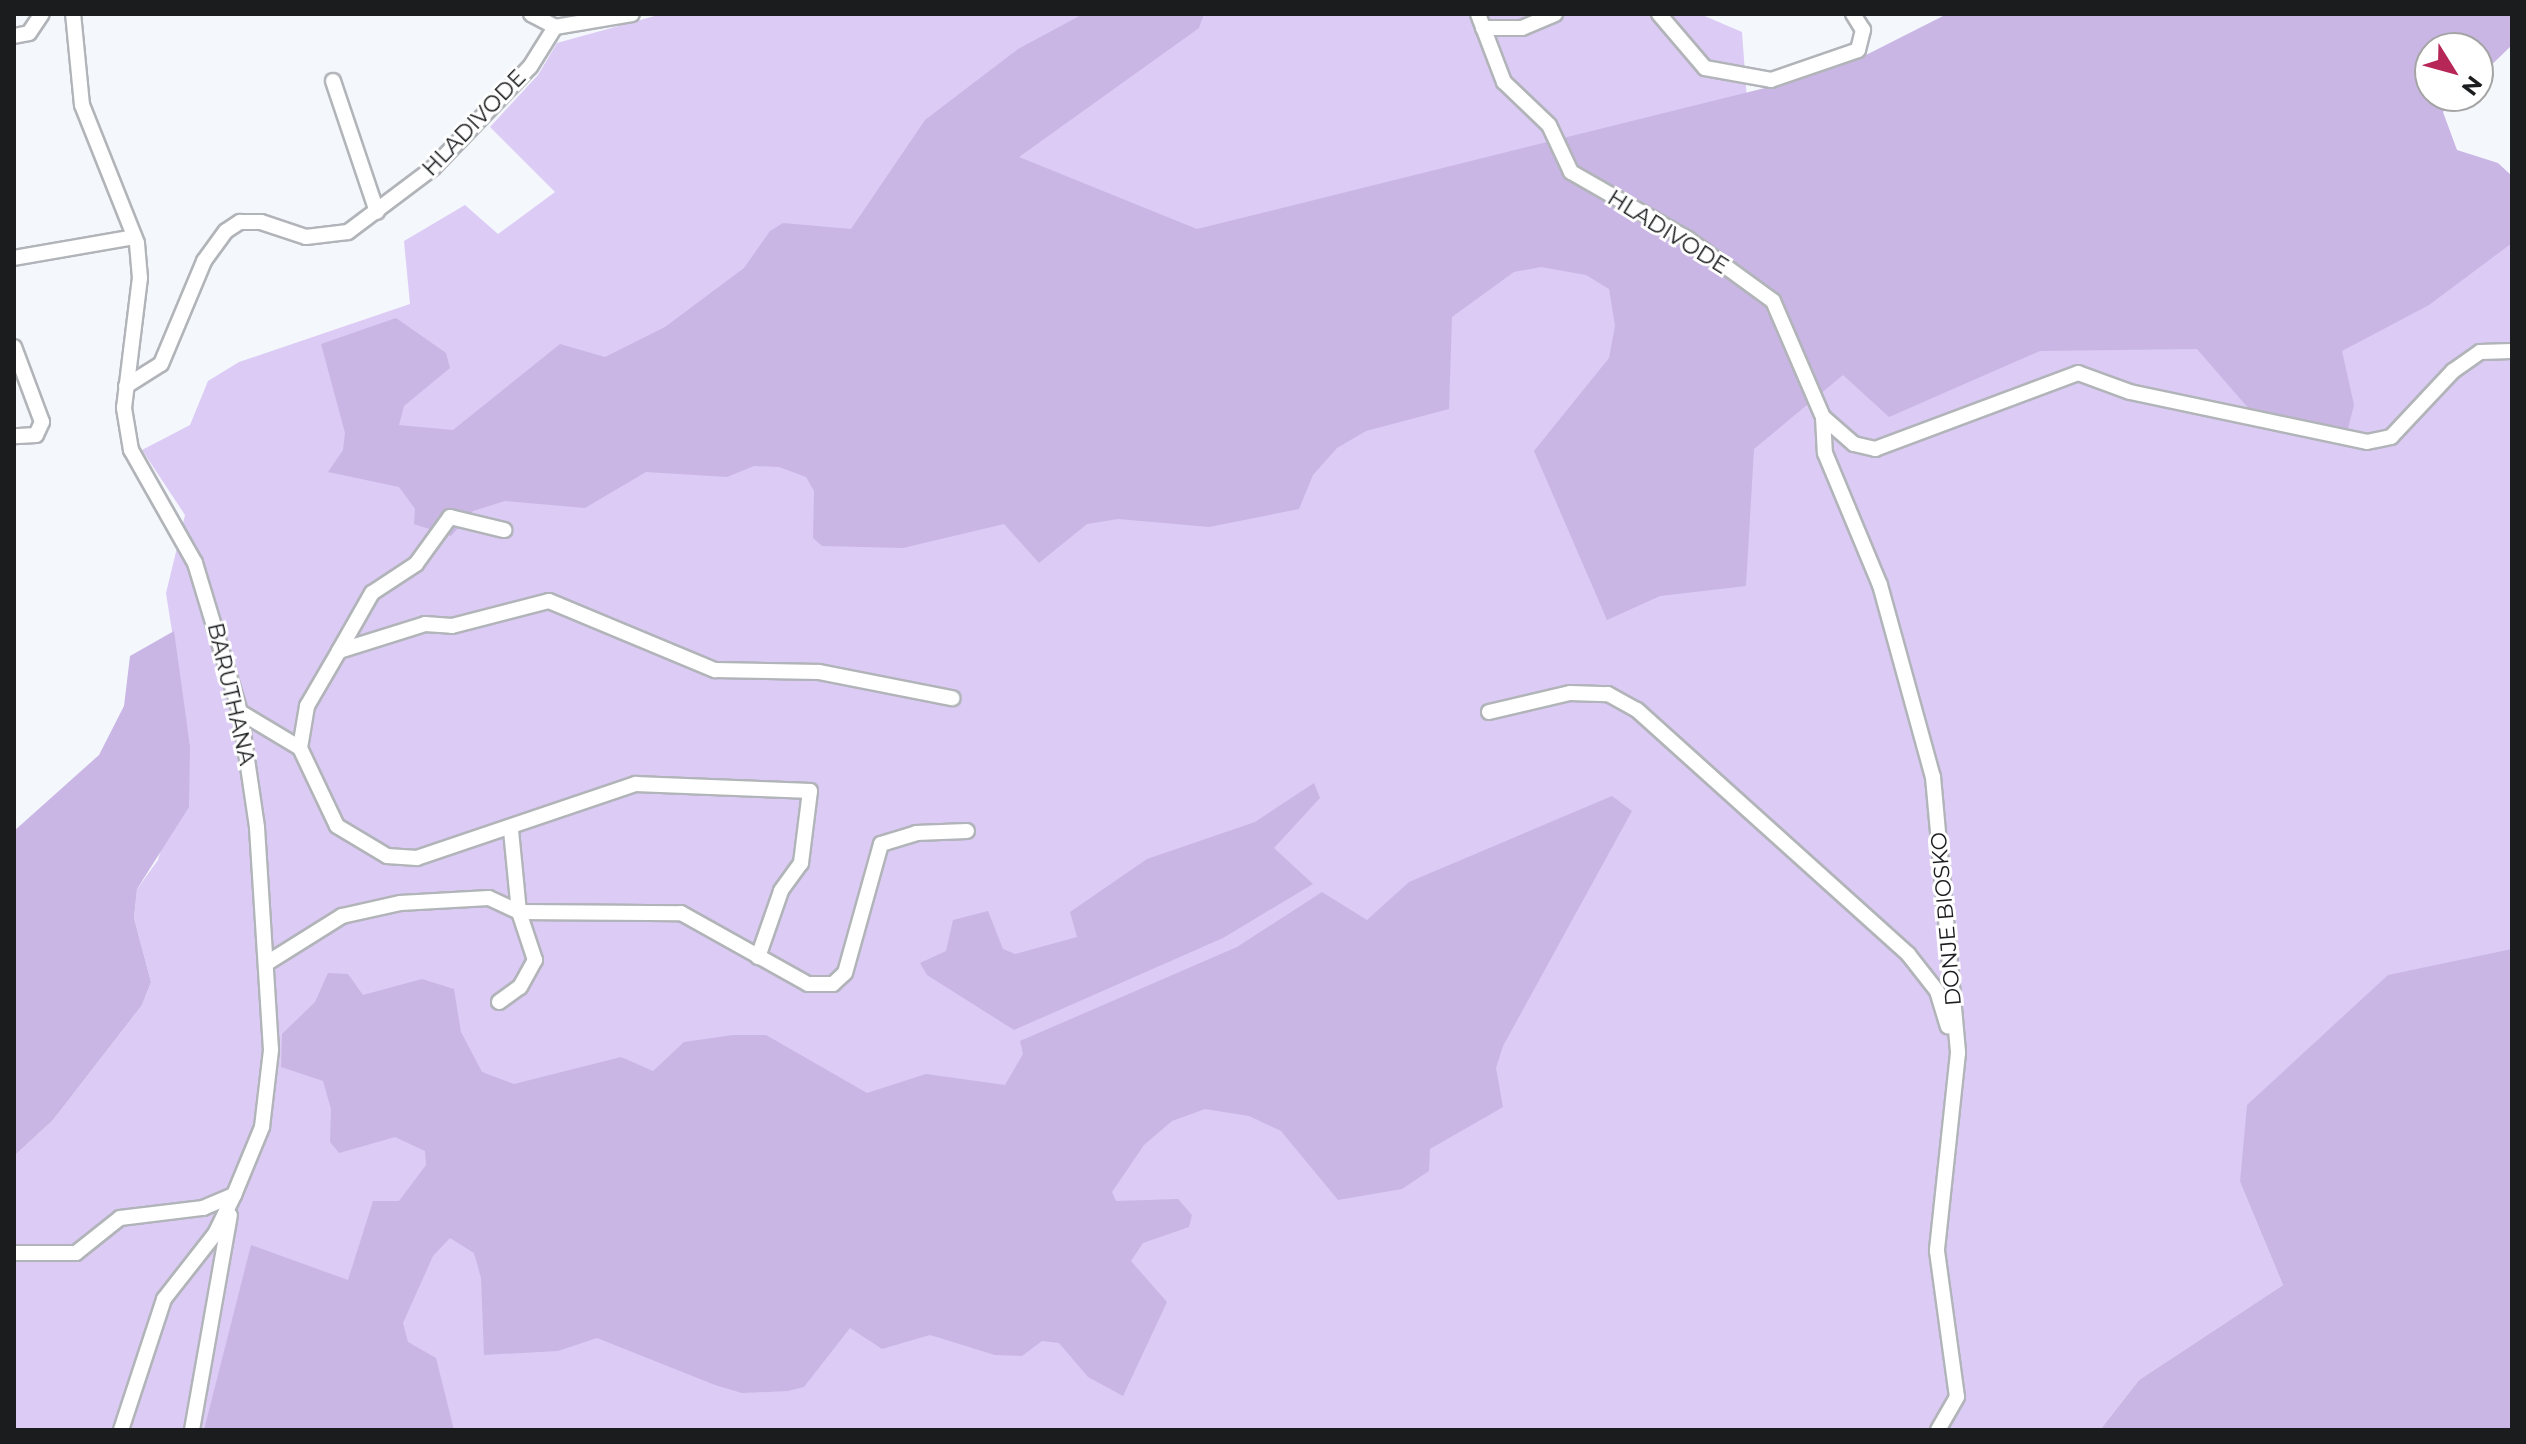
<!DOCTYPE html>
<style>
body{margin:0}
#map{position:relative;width:2526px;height:1444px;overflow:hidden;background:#f4f7fc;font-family:Montserrat,sans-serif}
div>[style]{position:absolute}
.green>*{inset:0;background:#dccbf5}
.forest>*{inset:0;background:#c9b6e4}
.roads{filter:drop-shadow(2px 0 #b1b4b8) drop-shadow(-2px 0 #b1b4b8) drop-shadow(0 2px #b1b4b8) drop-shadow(0 -2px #b1b4b8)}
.minor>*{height:14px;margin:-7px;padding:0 7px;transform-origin:7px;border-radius:7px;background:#fff}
span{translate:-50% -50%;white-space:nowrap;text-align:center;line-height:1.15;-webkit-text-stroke:6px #fff;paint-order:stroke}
.street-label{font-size:22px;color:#1b1c1e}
.frame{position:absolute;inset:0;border:16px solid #1b1c1e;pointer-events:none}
.north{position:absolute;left:2414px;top:32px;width:80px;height:80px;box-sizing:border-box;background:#fff;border:2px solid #a4a4a5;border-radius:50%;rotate:127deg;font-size:22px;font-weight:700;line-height:32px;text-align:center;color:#1b1c1e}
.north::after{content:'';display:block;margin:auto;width:28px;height:36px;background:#b62757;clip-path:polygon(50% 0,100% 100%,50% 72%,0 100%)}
</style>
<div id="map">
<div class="green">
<div style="clip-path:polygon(662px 14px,1700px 14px,1742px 32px,1750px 141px,2512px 232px,2512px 949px,2240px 1182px,2283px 1285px,2139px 1380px,2100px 1430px,14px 1430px,14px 1156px,53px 1120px,142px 1005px,151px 982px,134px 918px,137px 889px,158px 860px,190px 746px,166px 593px,185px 515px,142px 450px,190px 425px,208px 381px,239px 362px,410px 304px,404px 241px,465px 205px,498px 234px,555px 192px,490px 127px,538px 75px,557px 43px)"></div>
</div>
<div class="forest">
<div style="clip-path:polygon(1083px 14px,1204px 14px,1199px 28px,1019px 157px,1197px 229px,1773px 86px,1864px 56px,1947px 14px,2512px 14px,2512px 45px,2478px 78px,2478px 48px,2430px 48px,2430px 96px,2459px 96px,2443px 112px,2457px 150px,2498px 163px,2512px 176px,2512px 243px,2429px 305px,2342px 351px,2354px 405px,2347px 432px,2249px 409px,2197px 349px,2040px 351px,1889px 417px,1843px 375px,1754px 449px,1746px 586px,1660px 596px,1607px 620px,1534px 451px,1609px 358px,1615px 326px,1609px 289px,1586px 275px,1541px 267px,1514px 272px,1452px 317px,1449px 409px,1366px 431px,1337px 448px,1313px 475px,1299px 509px,1209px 527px,1118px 519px,1087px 524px,1039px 563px,1004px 524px,903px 548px,822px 546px,813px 538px,814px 491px,806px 477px,779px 467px,754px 466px,727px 477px,646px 472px,585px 508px,505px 501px,473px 511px,451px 536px,414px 524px,415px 509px,399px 487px,328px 472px,343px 450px,345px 433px,321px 344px,396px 318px,446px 353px,450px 368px,404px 406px,399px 425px,453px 430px,560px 344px,605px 357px,665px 327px,744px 268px,770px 231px,783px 223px,851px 229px,925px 120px,1018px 49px)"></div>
<div style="clip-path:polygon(174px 631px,190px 746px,189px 807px,137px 889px,134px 918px,151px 982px,142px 1005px,53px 1120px,14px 1156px,14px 831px,99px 755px,124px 706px,130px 656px)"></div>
<div style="clip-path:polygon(1314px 783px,1320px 798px,1274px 848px,1313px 884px,1223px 938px,1014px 1030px,927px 975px,920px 963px,946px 951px,953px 920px,988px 911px,1003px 949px,1015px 954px,1077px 937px,1070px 912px,1147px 859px,1255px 822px)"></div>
<div style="clip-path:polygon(1612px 796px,1632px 811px,1503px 1046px,1496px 1068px,1503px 1107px,1430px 1149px,1429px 1171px,1402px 1189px,1338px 1200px,1281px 1131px,1249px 1116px,1205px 1109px,1172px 1121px,1144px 1145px,1112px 1192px,1116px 1201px,1178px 1199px,1192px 1215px,1189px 1227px,1143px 1243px,1131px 1261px,1167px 1302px,1123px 1396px,1088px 1377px,1059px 1343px,1042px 1341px,1022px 1356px,995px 1355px,930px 1335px,882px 1349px,850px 1328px,804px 1387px,788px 1391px,742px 1393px,715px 1385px,597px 1338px,558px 1351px,484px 1355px,481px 1278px,474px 1253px,450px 1238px,433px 1256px,403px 1323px,408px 1342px,436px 1358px,454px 1430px,204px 1430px,251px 1245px,348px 1280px,373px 1201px,399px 1201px,426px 1165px,425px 1151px,395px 1137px,339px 1153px,330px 1142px,331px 1109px,323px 1081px,281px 1067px,282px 1034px,315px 1002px,328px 973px,348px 974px,363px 995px,422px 979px,454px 989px,461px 1032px,482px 1072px,514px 1084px,621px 1057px,653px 1071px,684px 1042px,733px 1035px,766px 1035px,867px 1093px,926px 1074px,1005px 1085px,1023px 1054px,1020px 1041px,1237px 947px,1322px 892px,1367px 920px,1409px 882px)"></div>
<div style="clip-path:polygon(2512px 949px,2512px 1430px,2100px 1430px,2139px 1380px,2283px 1285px,2240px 1182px,2247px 1105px,2388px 975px)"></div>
</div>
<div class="roads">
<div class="minor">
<div style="left:531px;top:14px;width:27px;rotate:28deg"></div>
<div style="left:555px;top:27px;width:78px;rotate:-9.6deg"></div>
<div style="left:1478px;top:14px;width:73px;rotate:69.1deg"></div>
<div style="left:1504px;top:82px;width:62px;rotate:43.7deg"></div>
<div style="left:1549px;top:125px;width:52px;rotate:64.9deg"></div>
<div style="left:1571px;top:172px;width:135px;rotate:29.8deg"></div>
<div style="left:1688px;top:239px;width:105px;rotate:36.1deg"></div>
<div style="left:1773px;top:301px;width:126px;rotate:66.7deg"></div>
<div style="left:1823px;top:417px;width:36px;rotate:87deg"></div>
<div style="left:1825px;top:453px;width:143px;rotate:67.4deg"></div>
<div style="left:1880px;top:585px;width:199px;rotate:74.6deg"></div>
<div style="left:1933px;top:777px;width:277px;rotate:84.8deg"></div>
<div style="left:1958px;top:1053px;width:199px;rotate:96.1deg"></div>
<div style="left:1937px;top:1251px;width:147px;rotate:82.2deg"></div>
<div style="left:1957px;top:1397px;width:38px;rotate:120deg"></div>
<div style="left:1659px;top:14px;width:71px;rotate:49.6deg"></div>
<div style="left:1705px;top:68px;width:67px;rotate:10.3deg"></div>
<div style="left:1771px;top:80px;width:92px;rotate:-19deg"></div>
<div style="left:1858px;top:50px;width:21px;rotate:-76deg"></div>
<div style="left:1863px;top:30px;width:19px;rotate:-122deg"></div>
<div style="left:1483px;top:28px;width:39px"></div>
<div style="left:1522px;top:28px;width:36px;rotate:-23deg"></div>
<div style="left:14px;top:36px;width:15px;rotate:-11deg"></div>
<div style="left:29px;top:33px;width:23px;rotate:-56deg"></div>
<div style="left:333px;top:81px;width:138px;rotate:71.4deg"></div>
<div style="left:14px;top:258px;width:122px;rotate:-9.9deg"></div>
<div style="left:14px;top:347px;width:80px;rotate:69.5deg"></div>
<div style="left:42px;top:422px;width:14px;rotate:115deg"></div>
<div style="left:36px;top:435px;width:22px;rotate:177deg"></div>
<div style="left:126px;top:386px;width:41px;rotate:-32.2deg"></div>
<div style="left:161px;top:364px;width:112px;rotate:-67.3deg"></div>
<div style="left:204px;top:261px;width:37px;rotate:-54deg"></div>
<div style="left:226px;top:231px;width:17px;rotate:-33deg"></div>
<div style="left:240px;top:222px;width:21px"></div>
<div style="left:261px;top:222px;width:47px;rotate:18.4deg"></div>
<div style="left:306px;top:237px;width:42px;rotate:-6.8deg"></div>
<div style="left:348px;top:232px;width:106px;rotate:-37deg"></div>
<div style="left:433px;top:168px;width:140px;rotate:-46.2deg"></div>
<div style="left:530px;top:67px;width:47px;rotate:-58deg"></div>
<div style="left:1823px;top:417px;width:41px;rotate:41.1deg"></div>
<div style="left:1854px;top:444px;width:22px;rotate:13deg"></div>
<div style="left:1875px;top:449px;width:217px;rotate:-20.5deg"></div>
<div style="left:2078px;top:373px;width:55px;rotate:20.1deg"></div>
<div style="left:2130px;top:392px;width:242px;rotate:11.9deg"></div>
<div style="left:2367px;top:442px;width:25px;rotate:-12deg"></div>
<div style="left:2391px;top:437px;width:91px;rotate:-46.8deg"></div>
<div style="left:2453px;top:371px;width:33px;rotate:-35deg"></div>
<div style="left:2480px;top:352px;width:32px;rotate:-2deg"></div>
<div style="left:339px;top:651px;width:67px;rotate:-60.4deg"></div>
<div style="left:372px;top:593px;width:53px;rotate:-33.4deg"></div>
<div style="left:416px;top:564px;width:58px;rotate:-54.1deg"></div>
<div style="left:450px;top:517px;width:56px;rotate:13.5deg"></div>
<div style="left:240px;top:712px;width:70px;rotate:31deg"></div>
<div style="left:300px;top:748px;width:86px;rotate:64.6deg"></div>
<div style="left:337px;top:826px;width:58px;rotate:31deg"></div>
<div style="left:387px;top:856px;width:30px;rotate:4deg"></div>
<div style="left:417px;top:858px;width:231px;rotate:-18.7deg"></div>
<div style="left:636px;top:784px;width:174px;rotate:2.3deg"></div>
<div style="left:810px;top:791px;width:73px;rotate:97.1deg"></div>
<div style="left:801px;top:863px;width:34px;rotate:126deg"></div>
<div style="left:781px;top:891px;width:70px;rotate:109.2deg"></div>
<div style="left:1489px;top:712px;width:83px;rotate:-13.2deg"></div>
<div style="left:1570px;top:693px;width:38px;rotate:2deg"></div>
<div style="left:1608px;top:694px;width:33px;rotate:29deg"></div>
<div style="left:1637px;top:710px;width:365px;rotate:42deg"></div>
<div style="left:1908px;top:954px;width:47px;rotate:51.9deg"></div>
<div style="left:1937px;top:991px;width:37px;rotate:73deg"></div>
<div style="left:300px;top:748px;width:43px;rotate:-80.5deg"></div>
<div style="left:307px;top:706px;width:64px;rotate:-59.8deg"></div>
<div style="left:339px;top:651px;width:90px;rotate:-17.4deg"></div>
<div style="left:425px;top:624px;width:27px;rotate:4deg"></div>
<div style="left:452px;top:626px;width:100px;rotate:-14.5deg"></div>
<div style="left:549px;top:601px;width:180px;rotate:22.6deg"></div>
<div style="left:715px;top:670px;width:104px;rotate:1.1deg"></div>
<div style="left:819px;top:672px;width:136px;rotate:11.1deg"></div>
<div style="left:267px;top:963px;width:89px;rotate:-32.1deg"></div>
<div style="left:342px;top:916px;width:59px;rotate:-12.6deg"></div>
<div style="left:400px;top:903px;width:89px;rotate:-3.2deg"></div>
<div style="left:489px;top:898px;width:33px;rotate:25deg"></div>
<div style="left:519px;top:912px;width:162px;rotate:0.4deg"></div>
<div style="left:681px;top:913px;width:145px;rotate:29.2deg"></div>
<div style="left:808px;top:984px;width:25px"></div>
<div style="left:833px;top:984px;width:16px;rotate:-43deg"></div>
<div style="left:845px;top:973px;width:134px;rotate:-74.4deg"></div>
<div style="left:881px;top:844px;width:37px;rotate:-17deg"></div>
<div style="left:916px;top:833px;width:51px;rotate:-2.2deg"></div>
<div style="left:499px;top:1002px;width:26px;rotate:-36deg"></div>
<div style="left:520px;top:987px;width:31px;rotate:-61deg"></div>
<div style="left:535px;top:960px;width:51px;rotate:-108.4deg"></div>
<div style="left:519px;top:912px;width:82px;rotate:-95.6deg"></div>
<div style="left:14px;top:1253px;width:62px"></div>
<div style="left:76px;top:1253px;width:56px;rotate:-38.5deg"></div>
<div style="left:120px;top:1218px;width:84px;rotate:-6.9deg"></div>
<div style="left:203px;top:1208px;width:34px;rotate:-23deg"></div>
<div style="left:234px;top:1195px;width:74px;rotate:-67.6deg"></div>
<div style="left:262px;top:1127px;width:78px;rotate:-83.3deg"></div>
<div style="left:271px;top:1050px;width:223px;rotate:-93.6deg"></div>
<div style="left:257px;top:827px;width:116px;rotate:-98.4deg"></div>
<div style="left:240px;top:712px;width:156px;rotate:-106.8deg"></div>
<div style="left:195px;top:563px;width:130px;rotate:-119.5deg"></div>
<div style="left:131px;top:450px;width:43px;rotate:-99.5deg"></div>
<div style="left:124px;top:408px;width:131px;rotate:-83deg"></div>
<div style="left:140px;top:278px;width:35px;rotate:-95deg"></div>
<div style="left:137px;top:243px;width:149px;rotate:-111.7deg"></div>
<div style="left:82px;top:105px;width:91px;rotate:-95.6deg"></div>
<div style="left:121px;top:1430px;width:138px;rotate:-71.8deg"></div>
<div style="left:164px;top:1299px;width:83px;rotate:-51.9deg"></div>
<div style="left:215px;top:1234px;width:43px;rotate:-64deg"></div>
<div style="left:192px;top:1430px;width:218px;rotate:-80deg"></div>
</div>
</div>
<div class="street-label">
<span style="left:474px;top:123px;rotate:-46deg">HLADIVODE</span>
<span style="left:1668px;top:232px;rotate:32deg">HLADIVODE</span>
<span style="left:231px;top:694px;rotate:77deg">BARUTHANA</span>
<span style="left:1946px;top:919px;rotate:-95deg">DONJE BIOSKO</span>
</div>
<div class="frame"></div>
<div class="north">N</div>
</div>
